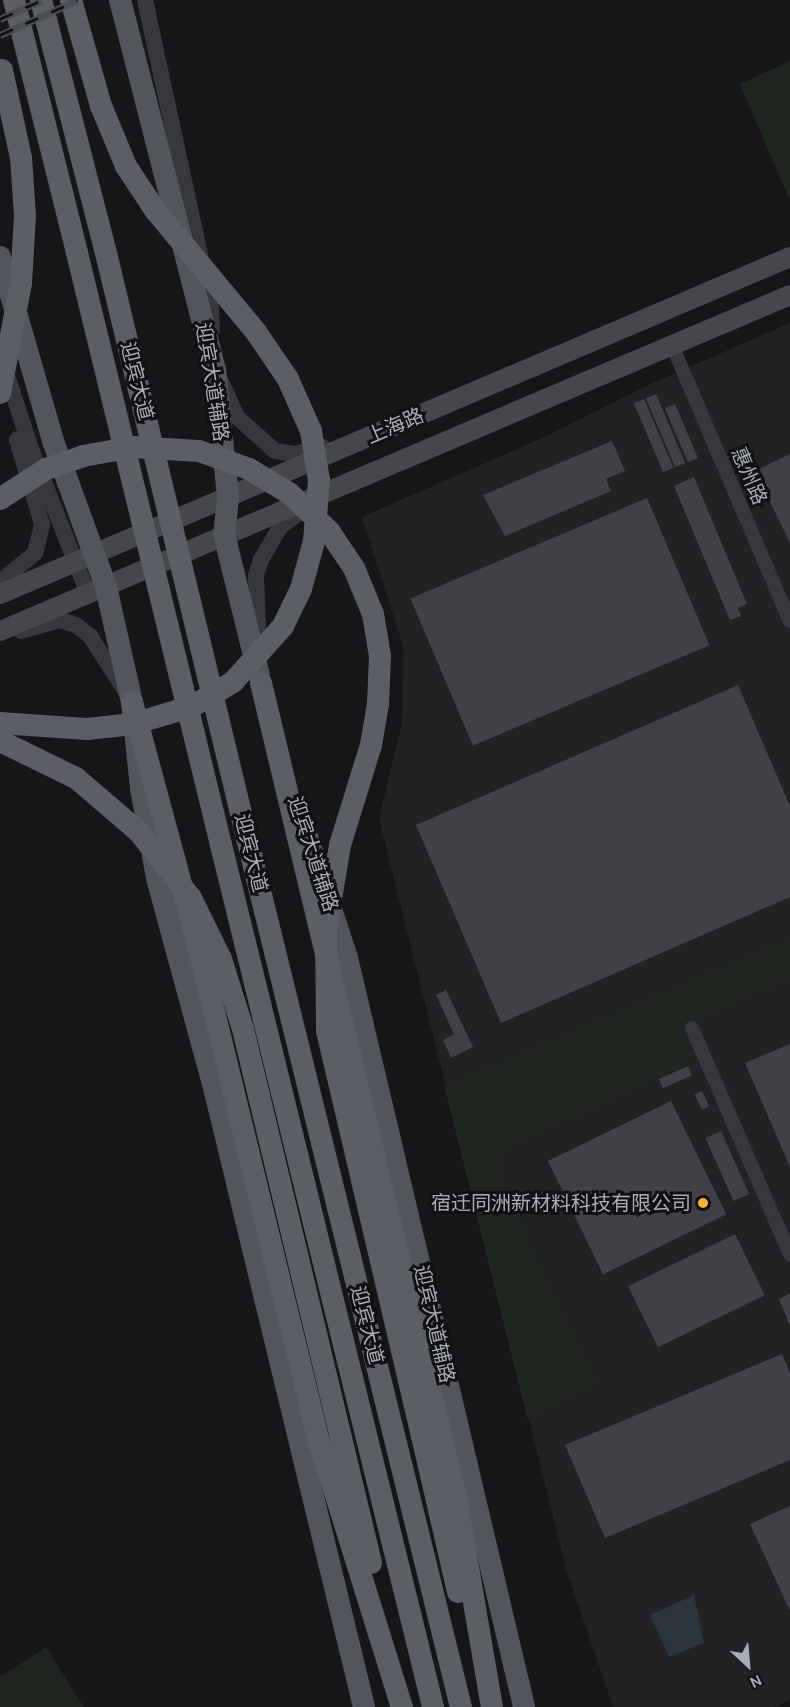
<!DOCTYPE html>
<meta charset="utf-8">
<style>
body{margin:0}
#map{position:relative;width:790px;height:1707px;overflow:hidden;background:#161618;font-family:Karla,"Noto Sans SC",sans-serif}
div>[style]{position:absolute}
.built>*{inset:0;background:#222225}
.green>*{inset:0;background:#1e261f}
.water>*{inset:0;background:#2c353c}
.building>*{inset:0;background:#404145;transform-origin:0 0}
.minor>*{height:14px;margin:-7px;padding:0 7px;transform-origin:7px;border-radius:7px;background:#37383d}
.tertiary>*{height:16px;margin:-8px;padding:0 8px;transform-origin:8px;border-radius:8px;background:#37383d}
.secondary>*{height:20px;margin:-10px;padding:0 10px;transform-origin:10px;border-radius:10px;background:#45474d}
.primary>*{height:22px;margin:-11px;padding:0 11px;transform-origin:11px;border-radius:11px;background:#53555c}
.trunk>*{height:22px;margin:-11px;padding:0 11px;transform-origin:11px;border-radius:11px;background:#5b5e65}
.rail>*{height:7px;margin-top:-3.5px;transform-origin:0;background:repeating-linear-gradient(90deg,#111113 0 14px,#4a4c52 0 28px);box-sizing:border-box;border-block:2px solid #4a4c52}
.trunk-bridge>*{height:22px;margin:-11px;padding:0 11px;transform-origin:11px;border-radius:11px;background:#5b5e65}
.dots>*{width:16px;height:16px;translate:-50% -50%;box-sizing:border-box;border:3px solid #111113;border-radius:50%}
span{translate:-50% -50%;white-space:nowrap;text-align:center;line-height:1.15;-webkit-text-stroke:6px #111113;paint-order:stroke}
.street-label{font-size:20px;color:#a8adb8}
.poi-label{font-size:20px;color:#a8adb8}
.right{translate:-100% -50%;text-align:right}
.north{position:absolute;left:718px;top:1635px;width:60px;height:60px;-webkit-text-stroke:4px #111113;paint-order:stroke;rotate:154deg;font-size:16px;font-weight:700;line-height:24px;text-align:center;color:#a8adb8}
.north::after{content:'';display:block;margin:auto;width:21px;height:27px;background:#a8adb8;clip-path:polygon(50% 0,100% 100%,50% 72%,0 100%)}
</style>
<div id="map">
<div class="built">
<div style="clip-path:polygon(790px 323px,790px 1700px,774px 1707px,613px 1707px,566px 1568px,379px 818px,402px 723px,403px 646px,362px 517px,540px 439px,646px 386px)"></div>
</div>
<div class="green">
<div style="clip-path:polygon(790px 61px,790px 201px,740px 84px)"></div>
<div style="clip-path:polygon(790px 937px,790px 981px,679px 1029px,693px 1062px,502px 1153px,502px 1183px,599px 1386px,528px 1421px,444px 1085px)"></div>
<div style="clip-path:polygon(46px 1647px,84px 1707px,0 1707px,0 1677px)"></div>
</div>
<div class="water">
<div style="clip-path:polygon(694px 1595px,704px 1643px,669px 1657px,650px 1615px)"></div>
</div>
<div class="building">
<div style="left:656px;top:394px;width:75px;height:11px;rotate:67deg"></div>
<div style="left:644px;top:399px;width:75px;height:11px;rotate:67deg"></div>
<div style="left:675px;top:404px;width:59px;height:11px;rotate:67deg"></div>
<div style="clip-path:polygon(612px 441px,625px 471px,606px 479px,611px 491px,505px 536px,483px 495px)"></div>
<div style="clip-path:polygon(790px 454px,790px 543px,755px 471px)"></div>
<div style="clip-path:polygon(694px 477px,747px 604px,738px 608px,741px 616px,730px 620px,674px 486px)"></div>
<div style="left:647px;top:498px;width:160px;height:257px;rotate:67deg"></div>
<div style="clip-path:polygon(738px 685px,790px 806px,790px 897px,501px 1023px,416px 825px)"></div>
<div style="clip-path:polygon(446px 990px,473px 1047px,451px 1058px,443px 1040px,454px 1034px,436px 995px)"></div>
<div style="clip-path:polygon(790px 1044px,790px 1167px,745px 1063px)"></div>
<div style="left:688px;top:1066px;width:10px;height:32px;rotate:66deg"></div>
<div style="left:702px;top:1091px;width:17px;height:8px;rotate:65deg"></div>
<div style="left:671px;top:1101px;width:126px;height:137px;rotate:64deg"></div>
<div style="left:721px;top:1131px;width:69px;height:17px;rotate:66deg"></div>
<div style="left:735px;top:1234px;width:68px;height:119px;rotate:64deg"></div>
<div style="clip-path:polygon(789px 1294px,790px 1296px,790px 1326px,779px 1299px)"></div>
<div style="clip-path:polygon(782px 1354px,790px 1373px,790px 1460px,605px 1538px,565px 1445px)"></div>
<div style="clip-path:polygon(790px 1506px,790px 1611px,750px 1524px)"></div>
</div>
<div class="minor">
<div style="left:672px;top:345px;width:300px;rotate:66.9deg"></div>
<div style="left:692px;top:1028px;width:247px;rotate:66.6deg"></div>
</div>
<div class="tertiary">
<div style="left:145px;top:0;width:312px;rotate:77.8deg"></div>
<div style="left:211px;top:305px;width:25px;rotate:88deg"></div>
<div style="left:5px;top:369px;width:81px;rotate:72deg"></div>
<div style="left:30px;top:446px;width:159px;rotate:68.6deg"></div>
<div style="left:220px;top:379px;width:42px;rotate:65.9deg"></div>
<div style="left:237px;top:417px;width:51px;rotate:41.8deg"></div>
<div style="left:275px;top:451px;width:20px;rotate:9deg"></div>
<div style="left:295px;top:454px;width:28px;rotate:-15deg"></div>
<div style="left:0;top:582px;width:45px;rotate:-39.6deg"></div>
<div style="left:35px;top:553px;width:30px;rotate:-76deg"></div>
<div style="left:42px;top:524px;width:88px;rotate:-106.6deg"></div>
<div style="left:21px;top:631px;width:40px;rotate:-16deg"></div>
<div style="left:59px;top:620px;width:18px;rotate:16deg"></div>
<div style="left:76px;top:625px;width:18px;rotate:38deg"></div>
<div style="left:90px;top:636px;width:70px;rotate:57.2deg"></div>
<div style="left:259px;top:646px;width:70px;rotate:-92.5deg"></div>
<div style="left:256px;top:576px;width:17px;rotate:-73deg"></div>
<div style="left:261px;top:560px;width:38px;rotate:-60deg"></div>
<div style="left:280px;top:527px;width:31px;rotate:-37deg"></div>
</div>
<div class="secondary">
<div style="left:0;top:594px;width:859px;rotate:-23.1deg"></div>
<div style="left:0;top:631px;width:858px;rotate:-23.04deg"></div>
</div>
<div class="primary">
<div style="left:120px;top:0;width:381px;rotate:75.6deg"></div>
<div style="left:215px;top:369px;width:130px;rotate:84.2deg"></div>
<div style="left:228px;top:498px;width:36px;rotate:96deg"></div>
<div style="left:224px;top:534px;width:145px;rotate:76.1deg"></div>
<div style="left:0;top:257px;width:191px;rotate:73.9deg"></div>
<div style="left:53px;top:441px;width:155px;rotate:70deg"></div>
<div style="left:106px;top:587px;width:118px;rotate:77.3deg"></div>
<div style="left:132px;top:702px;width:86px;rotate:84deg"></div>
<div style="left:141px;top:788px;width:91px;rotate:79.9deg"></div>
<div style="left:157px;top:878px;width:222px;rotate:74.8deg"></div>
<div style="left:215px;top:1092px;width:633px;rotate:76.38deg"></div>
<div style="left:305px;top:830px;width:135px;rotate:71.8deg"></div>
<div style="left:347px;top:958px;width:770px;rotate:76.7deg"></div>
</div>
<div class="trunk">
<div style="left:14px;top:0;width:261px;rotate:76deg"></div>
<div style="left:41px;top:0;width:257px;rotate:75.6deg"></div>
<div style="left:71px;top:0;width:110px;rotate:74.2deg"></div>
<div style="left:261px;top:683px;width:837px;rotate:76.53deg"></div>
<div style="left:456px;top:1497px;width:213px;rotate:80.3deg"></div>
<div style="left:132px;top:702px;width:273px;rotate:74.9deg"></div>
<div style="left:203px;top:966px;width:489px;rotate:76.3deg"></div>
<div style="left:319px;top:1441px;width:279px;rotate:72.7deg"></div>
<div style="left:247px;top:838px;width:895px;rotate:76.17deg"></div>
<div style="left:221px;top:845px;width:888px;rotate:76.18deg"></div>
<div style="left:221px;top:959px;width:73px;rotate:72.6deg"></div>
<div style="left:243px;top:1029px;width:549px;rotate:76.52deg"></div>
<div style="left:422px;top:1436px;width:160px;rotate:77deg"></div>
</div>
<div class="rail">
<div style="left:0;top:19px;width:46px;rotate:-24.3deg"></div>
<div style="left:0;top:35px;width:85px;rotate:-24.2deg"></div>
</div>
<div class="trunk-bridge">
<div style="left:105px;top:249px;width:606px;rotate:76.45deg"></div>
<div style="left:77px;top:253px;width:609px;rotate:76.33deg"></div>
<div style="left:0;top:393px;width:112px;rotate:-79.2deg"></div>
<div style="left:21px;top:283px;width:67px;rotate:-86.6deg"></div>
<div style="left:25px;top:216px;width:58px;rotate:-93.9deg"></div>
<div style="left:21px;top:158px;width:90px;rotate:-102.2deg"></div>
<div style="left:0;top:499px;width:55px;rotate:-33.1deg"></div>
<div style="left:46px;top:469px;width:39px;rotate:-19deg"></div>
<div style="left:83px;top:456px;width:51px;rotate:-10.2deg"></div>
<div style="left:133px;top:447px;width:66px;rotate:3.5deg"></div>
<div style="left:199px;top:451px;width:53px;rotate:19.8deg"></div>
<div style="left:249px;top:469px;width:47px;rotate:31deg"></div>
<div style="left:289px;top:493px;width:55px;rotate:43.5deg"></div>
<div style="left:329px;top:531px;width:45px;rotate:56deg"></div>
<div style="left:354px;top:568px;width:50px;rotate:67.6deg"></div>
<div style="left:373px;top:614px;width:43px;rotate:80.5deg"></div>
<div style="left:380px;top:656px;width:48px;rotate:92.4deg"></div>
<div style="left:378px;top:704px;width:42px;rotate:99.7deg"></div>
<div style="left:371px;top:745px;width:105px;rotate:107.2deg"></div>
<div style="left:340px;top:845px;width:85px;rotate:99.5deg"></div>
<div style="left:326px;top:929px;width:102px;rotate:89.4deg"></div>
<div style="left:327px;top:1031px;width:416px;rotate:76.8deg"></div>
<div style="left:0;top:723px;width:87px;rotate:3.9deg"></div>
<div style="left:87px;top:729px;width:46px;rotate:-6.2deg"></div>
<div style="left:133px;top:724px;width:63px;rotate:-16.7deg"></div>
<div style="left:193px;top:706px;width:47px;rotate:-31deg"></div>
<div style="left:233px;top:682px;width:75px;rotate:-48.2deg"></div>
<div style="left:283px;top:626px;width:41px;rotate:-64.1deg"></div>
<div style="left:301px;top:589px;width:50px;rotate:-74.8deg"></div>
<div style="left:314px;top:541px;width:61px;rotate:-85.3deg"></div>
<div style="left:319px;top:480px;width:50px;rotate:-99.3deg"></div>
<div style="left:311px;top:431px;width:57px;rotate:-113.9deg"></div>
<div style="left:288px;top:379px;width:57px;rotate:-124.2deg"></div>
<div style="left:256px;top:332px;width:158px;rotate:-129.6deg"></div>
<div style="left:155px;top:210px;width:53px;rotate:-123.4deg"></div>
<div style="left:126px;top:166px;width:65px;rotate:-112.6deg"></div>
<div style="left:0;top:741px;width:85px;rotate:26deg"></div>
<div style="left:76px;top:778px;width:83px;rotate:40.6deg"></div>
<div style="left:139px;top:832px;width:84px;rotate:51.8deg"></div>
<div style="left:191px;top:898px;width:68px;rotate:63.8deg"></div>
</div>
<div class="dots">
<div style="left:703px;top:1203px;background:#f2b134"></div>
</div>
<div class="street-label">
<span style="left:137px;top:381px;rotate:76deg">迎宾大道</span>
<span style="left:212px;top:382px;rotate:81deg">迎宾大道辅路</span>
<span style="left:395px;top:426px;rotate:-23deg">上海路</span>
<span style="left:749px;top:476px;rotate:67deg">惠州路</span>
<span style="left:251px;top:853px;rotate:76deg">迎宾大道</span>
<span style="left:313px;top:854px;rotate:72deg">迎宾大道辅路</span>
<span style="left:434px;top:1324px;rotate:77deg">迎宾大道辅路</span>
<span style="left:367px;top:1325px;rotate:76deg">迎宾大道</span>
</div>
<div class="poi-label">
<span class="right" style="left:691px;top:1203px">宿迁同洲新材料科技有限公司</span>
</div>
<div class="north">N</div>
</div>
